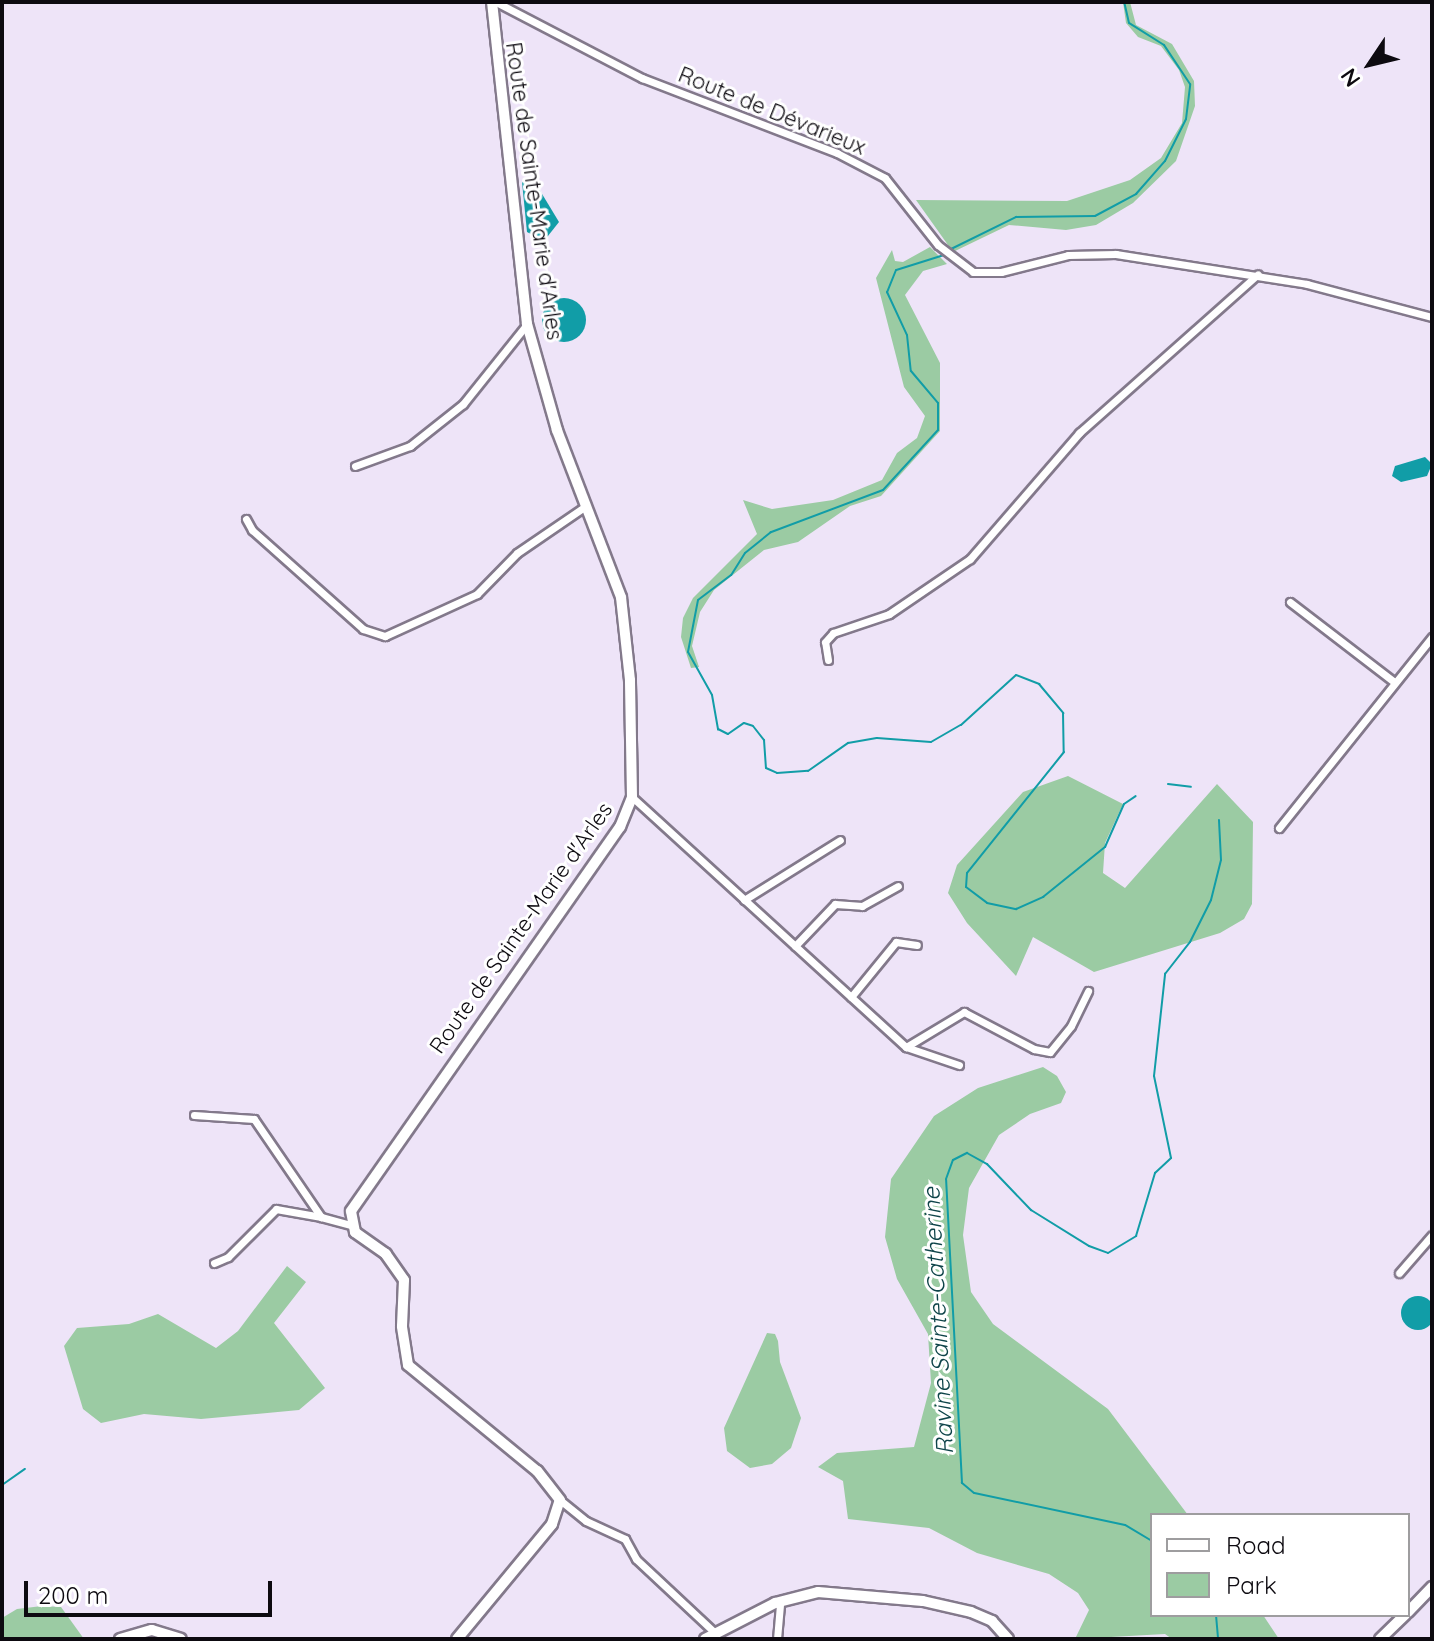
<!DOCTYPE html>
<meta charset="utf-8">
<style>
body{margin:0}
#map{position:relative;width:1434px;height:1641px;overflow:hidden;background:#eee4f8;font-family:Quicksand,sans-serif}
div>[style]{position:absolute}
.green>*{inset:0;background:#9bcba3}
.water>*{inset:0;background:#119da7}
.round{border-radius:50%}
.stream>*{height:2px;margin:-1px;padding:0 1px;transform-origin:1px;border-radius:1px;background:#119da7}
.roads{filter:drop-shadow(2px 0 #83798b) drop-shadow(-2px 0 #83798b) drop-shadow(0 2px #83798b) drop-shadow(0 -2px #83798b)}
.minor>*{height:7px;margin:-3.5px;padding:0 3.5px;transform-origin:3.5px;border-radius:3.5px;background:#fff}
.secondary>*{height:10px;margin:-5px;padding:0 5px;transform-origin:5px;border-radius:5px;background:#fff}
span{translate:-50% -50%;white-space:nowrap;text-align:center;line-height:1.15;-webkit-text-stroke:6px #fff;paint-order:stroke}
.street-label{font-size:22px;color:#0d0a10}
.water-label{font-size:24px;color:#0e4449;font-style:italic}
.frame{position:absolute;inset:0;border:4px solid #0d0a10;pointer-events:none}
.legend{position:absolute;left:1150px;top:1513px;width:260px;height:104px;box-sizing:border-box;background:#fff;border:2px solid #9e9d9f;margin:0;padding:10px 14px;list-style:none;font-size:24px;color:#0d0a10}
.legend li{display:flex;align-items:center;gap:16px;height:40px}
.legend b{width:40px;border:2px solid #9e9d9f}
.north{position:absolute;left:1330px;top:24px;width:80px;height:80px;-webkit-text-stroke:6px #fff;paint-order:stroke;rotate:235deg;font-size:22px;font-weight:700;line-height:32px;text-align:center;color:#0d0a10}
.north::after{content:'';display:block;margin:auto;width:28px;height:36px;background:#0d0a10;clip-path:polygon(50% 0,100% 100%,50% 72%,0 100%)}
.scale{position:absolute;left:24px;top:1581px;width:248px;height:36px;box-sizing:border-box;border:4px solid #0d0a10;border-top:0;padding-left:10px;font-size:24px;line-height:28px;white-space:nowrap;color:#0d0a10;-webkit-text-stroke:6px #fff;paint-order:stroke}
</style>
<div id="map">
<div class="green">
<div style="clip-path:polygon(1123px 2px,1130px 2px,1136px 25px,1172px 44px,1194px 81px,1195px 106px,1176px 161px,1133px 203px,1096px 225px,1066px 230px,1009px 225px,953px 252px,916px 200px,1067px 201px,1130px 180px,1161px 158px,1182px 123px,1185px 87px,1179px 70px,1161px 46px,1138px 37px,1126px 23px)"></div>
<div style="clip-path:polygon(930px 247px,947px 264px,923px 271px,905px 295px,940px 363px,940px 431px,881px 496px,850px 506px,798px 542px,764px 550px,714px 590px,700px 612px,692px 646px,699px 667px,691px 668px,681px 637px,683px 618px,693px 598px,757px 534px,743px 500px,772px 509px,833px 500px,882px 480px,897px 453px,917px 438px,925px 416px,904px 387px,876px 278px,892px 250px,895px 261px,903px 262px)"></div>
<div style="clip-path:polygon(1068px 776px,1123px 804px,1105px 843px,1103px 873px,1125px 888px,1217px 784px,1253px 822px,1252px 904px,1244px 919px,1220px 933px,1094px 972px,1033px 937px,1016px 976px,967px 923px,948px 893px,957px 865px,1023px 792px)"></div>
<div style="clip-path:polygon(1043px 1067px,1057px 1076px,1066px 1092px,1061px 1103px,1030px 1114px,999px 1135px,969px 1188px,963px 1235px,971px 1292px,993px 1324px,1108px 1409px,1188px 1515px,1152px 1515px,1152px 1615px,1263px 1615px,1279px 1639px,1172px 1639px,1165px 1634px,1075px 1639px,1089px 1610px,1078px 1593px,1049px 1574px,977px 1553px,929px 1528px,848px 1519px,843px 1481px,818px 1467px,837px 1453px,914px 1447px,931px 1383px,928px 1334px,897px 1279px,885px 1237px,891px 1179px,934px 1116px,978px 1088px)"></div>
<div style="clip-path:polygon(287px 1266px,306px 1282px,274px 1323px,325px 1388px,299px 1410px,201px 1419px,144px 1414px,101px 1423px,83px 1409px,64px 1346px,77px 1328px,129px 1324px,158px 1314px,216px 1348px,238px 1331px)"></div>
<div style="clip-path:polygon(767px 1333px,775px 1334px,778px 1341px,780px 1362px,801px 1418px,791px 1448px,772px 1464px,750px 1468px,727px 1451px,724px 1428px)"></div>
<div style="clip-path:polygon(42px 1606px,61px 1607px,84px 1639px,2px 1639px,2px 1618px,17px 1609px)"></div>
</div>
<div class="water">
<div style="clip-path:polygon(533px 179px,559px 222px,544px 241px,527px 232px,522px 182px)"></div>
<div class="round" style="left:542px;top:298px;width:44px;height:44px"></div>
<div style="clip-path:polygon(1425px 457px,1432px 464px,1427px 476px,1401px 482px,1392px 476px,1395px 466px)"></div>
<div class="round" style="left:1401px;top:1296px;width:34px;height:34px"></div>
</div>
<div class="stream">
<div style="left:949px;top:250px;width:75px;rotate:-26.2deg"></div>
<div style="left:1016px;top:217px;width:79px;rotate:-0.7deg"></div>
<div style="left:1095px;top:216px;width:47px;rotate:-28.2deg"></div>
<div style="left:1136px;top:194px;width:44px;rotate:-48.7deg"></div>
<div style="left:1165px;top:161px;width:47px;rotate:-63.4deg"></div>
<div style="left:1186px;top:119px;width:35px;rotate:-83deg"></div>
<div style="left:1190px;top:84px;width:47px;rotate:-123.7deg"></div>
<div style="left:1164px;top:45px;width:41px;rotate:-147.8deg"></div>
<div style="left:1129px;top:23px;width:22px;rotate:-103deg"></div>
<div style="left:944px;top:255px;width:50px;rotate:162.6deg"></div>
<div style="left:896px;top:270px;width:24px;rotate:112deg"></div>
<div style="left:887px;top:292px;width:47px;rotate:65.1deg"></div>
<div style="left:907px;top:335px;width:36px;rotate:84deg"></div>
<div style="left:911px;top:371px;width:42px;rotate:49.8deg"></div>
<div style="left:938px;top:403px;width:27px;rotate:90deg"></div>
<div style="left:938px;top:430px;width:81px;rotate:132.5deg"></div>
<div style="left:883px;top:490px;width:120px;rotate:159.4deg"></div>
<div style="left:771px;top:532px;width:33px;rotate:141deg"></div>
<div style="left:745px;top:553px;width:26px;rotate:122deg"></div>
<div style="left:731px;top:575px;width:41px;rotate:142.9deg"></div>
<div style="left:698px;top:600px;width:53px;rotate:100.9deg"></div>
<div style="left:688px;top:652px;width:49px;rotate:60.8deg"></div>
<div style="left:712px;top:695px;width:35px;rotate:80deg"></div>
<div style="left:718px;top:729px;width:11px;rotate:27deg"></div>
<div style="left:728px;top:734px;width:19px;rotate:-35deg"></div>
<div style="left:744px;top:723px;width:9px;rotate:18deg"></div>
<div style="left:753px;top:726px;width:18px;rotate:52deg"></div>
<div style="left:764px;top:740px;width:28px;rotate:86deg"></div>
<div style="left:766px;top:768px;width:12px;rotate:24deg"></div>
<div style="left:777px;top:773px;width:31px;rotate:-4deg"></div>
<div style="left:808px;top:771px;width:49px;rotate:-35deg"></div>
<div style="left:848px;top:743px;width:29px;rotate:-10deg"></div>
<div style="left:877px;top:738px;width:54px;rotate:4.2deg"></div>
<div style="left:931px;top:742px;width:34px;rotate:-30deg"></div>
<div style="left:961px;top:725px;width:74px;rotate:-42.3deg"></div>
<div style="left:1016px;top:675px;width:25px;rotate:21deg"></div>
<div style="left:1039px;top:684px;width:38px;rotate:50deg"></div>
<div style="left:1063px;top:713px;width:39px;rotate:89deg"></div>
<div style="left:1064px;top:752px;width:155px;rotate:128.7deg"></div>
<div style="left:967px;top:873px;width:14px;rotate:94deg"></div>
<div style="left:966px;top:887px;width:26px;rotate:37deg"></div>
<div style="left:987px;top:903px;width:30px;rotate:12deg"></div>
<div style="left:1016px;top:909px;width:30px;rotate:-24deg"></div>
<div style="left:1043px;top:897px;width:80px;rotate:-38.9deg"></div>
<div style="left:1105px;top:847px;width:47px;rotate:-66.2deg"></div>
<div style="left:1124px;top:804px;width:14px;rotate:-34deg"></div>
<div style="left:1168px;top:784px;width:23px;rotate:7deg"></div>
<div style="left:2px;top:1485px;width:28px;rotate:-35deg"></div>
<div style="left:1152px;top:1541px;width:31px;rotate:-149deg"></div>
<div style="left:1125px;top:1525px;width:154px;rotate:-168deg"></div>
<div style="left:974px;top:1493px;width:16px;rotate:-140deg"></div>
<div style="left:962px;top:1483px;width:304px;rotate:-93deg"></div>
<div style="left:946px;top:1179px;width:20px;rotate:-70deg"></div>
<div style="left:953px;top:1160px;width:16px;rotate:-27deg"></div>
<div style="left:967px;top:1153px;width:23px;rotate:29deg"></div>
<div style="left:987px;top:1164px;width:64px;rotate:46.3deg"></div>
<div style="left:1031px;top:1210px;width:68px;rotate:31.8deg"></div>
<div style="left:1089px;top:1246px;width:20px;rotate:20deg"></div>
<div style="left:1108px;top:1253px;width:33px;rotate:-31deg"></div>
<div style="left:1136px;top:1236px;width:66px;rotate:-73.2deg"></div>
<div style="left:1155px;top:1173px;width:22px;rotate:-43deg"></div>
<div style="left:1171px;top:1158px;width:84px;rotate:-101.7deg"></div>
<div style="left:1154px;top:1076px;width:103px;rotate:-83.8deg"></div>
<div style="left:1165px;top:974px;width:41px;rotate:-52deg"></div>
<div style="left:1190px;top:942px;width:47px;rotate:-63.4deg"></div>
<div style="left:1211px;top:900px;width:41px;rotate:-76deg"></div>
<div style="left:1221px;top:860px;width:40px;rotate:-92.9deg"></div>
<div style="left:1216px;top:1615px;width:24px;rotate:85deg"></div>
</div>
<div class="roads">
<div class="minor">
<div style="left:496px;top:2px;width:165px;rotate:27.5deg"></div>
<div style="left:642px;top:78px;width:209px;rotate:21deg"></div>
<div style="left:837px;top:153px;width:54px;rotate:27.5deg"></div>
<div style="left:885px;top:178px;width:85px;rotate:51.7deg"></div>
<div style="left:938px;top:245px;width:44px;rotate:37.6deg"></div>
<div style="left:973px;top:272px;width:28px"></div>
<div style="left:1001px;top:272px;width:69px;rotate:-14.2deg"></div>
<div style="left:1068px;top:255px;width:48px;rotate:-1.2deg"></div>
<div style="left:1116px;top:254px;width:193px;rotate:8.9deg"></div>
<div style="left:1307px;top:284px;width:129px;rotate:14.8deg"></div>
<div style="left:355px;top:466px;width:59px;rotate:-20deg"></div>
<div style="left:410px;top:446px;width:68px;rotate:-38.4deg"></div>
<div style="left:463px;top:404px;width:102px;rotate:-51.3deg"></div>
<div style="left:246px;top:519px;width:13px;rotate:61deg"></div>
<div style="left:252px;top:530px;width:149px;rotate:41.7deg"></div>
<div style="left:363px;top:629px;width:23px;rotate:18deg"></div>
<div style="left:385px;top:636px;width:101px;rotate:-24.5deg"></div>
<div style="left:477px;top:594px;width:57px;rotate:-45.7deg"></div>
<div style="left:517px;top:553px;width:83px;rotate:-34.3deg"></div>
<div style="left:1290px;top:602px;width:130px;rotate:37.5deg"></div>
<div style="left:828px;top:660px;width:18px;rotate:-99deg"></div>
<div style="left:825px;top:642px;width:12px;rotate:-48deg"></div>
<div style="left:833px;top:633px;width:59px;rotate:-18.7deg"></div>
<div style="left:889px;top:614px;width:98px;rotate:-34.2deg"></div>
<div style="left:970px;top:559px;width:167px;rotate:-49.1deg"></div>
<div style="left:1079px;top:433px;width:239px;rotate:-41.6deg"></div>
<div style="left:632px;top:797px;width:371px;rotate:42.4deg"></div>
<div style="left:906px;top:1047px;width:56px;rotate:18.8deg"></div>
<div style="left:1279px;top:828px;width:245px;rotate:-51.3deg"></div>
<div style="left:744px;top:900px;width:113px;rotate:-32deg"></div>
<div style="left:795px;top:946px;width:58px;rotate:-46.4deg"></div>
<div style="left:835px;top:904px;width:27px;rotate:4deg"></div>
<div style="left:862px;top:906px;width:41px;rotate:-29.1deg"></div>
<div style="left:851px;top:997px;width:71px;rotate:-50.7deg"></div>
<div style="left:896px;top:942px;width:21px;rotate:8deg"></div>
<div style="left:906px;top:1047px;width:68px;rotate:-31.1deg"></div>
<div style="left:964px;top:1012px;width:79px;rotate:27.9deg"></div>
<div style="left:1034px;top:1049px;width:16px;rotate:11deg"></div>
<div style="left:1050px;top:1052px;width:33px;rotate:-51deg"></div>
<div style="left:1071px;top:1026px;width:39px;rotate:-64deg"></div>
<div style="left:194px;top:1115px;width:60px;rotate:3.8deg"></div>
<div style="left:254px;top:1119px;width:119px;rotate:55.6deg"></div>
<div style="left:321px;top:1217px;width:31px;rotate:15deg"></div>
<div style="left:214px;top:1263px;width:15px;rotate:-23deg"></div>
<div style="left:228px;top:1257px;width:68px;rotate:-45deg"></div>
<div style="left:276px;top:1209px;width:46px;rotate:10.1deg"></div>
<div style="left:1399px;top:1273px;width:50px;rotate:-49deg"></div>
<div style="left:560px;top:1500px;width:33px;rotate:39deg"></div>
<div style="left:586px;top:1521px;width:43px;rotate:24.8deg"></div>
<div style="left:625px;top:1539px;width:23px;rotate:61deg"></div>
<div style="left:636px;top:1559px;width:108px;rotate:43.1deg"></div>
<div style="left:777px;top:1639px;width:38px;rotate:-85deg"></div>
</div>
<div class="secondary">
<div style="left:1408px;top:1612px;width:35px;rotate:-46deg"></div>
<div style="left:120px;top:1639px;width:33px;rotate:-16deg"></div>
<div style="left:152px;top:1630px;width:30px;rotate:17deg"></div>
<div style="left:457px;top:1639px;width:149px;rotate:-50.4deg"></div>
<div style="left:552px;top:1524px;width:25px;rotate:-72deg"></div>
<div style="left:560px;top:1500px;width:37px;rotate:-128deg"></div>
<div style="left:537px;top:1471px;width:167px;rotate:-140.6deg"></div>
<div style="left:408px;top:1365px;width:39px;rotate:-99deg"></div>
<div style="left:402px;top:1326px;width:46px;rotate:-87.5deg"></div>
<div style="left:404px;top:1280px;width:32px;rotate:-125deg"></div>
<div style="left:386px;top:1254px;width:38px;rotate:-145deg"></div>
<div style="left:355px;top:1232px;width:21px;rotate:-101deg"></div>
<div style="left:351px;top:1211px;width:469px;rotate:-55deg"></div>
<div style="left:620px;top:827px;width:32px;rotate:-68deg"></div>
<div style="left:632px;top:797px;width:117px;rotate:-91deg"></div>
<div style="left:630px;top:680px;width:83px;rotate:-96.2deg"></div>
<div style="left:621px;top:597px;width:179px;rotate:-111deg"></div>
<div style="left:557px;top:430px;width:110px;rotate:-105.8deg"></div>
<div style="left:527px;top:324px;width:324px;rotate:-96.2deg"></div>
<div style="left:705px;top:1639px;width:79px;rotate:-27.2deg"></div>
<div style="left:775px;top:1603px;width:44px;rotate:-14.3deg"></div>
<div style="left:818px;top:1592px;width:105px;rotate:4.9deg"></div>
<div style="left:923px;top:1601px;width:49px;rotate:12.9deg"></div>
<div style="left:971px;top:1612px;width:23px;rotate:23deg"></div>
<div style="left:992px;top:1621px;width:24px;rotate:48deg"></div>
<div style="left:1380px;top:1639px;width:35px;rotate:-44deg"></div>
</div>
</div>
<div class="street-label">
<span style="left:772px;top:111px;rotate:22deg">Route de Dévarieux</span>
<span style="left:534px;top:191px;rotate:82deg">Route de Sainte-Marie d'Arles</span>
<span style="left:521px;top:928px;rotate:-55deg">Route de Sainte-Marie d'Arles</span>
</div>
<div class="water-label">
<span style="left:938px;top:1321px;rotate:-93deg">Ravine Sainte-Catherine</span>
</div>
<div class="frame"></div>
<ul class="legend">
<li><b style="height:10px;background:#fff"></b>Road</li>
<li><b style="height:22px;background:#9bcba3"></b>Park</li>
</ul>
<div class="north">N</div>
<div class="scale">200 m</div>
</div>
